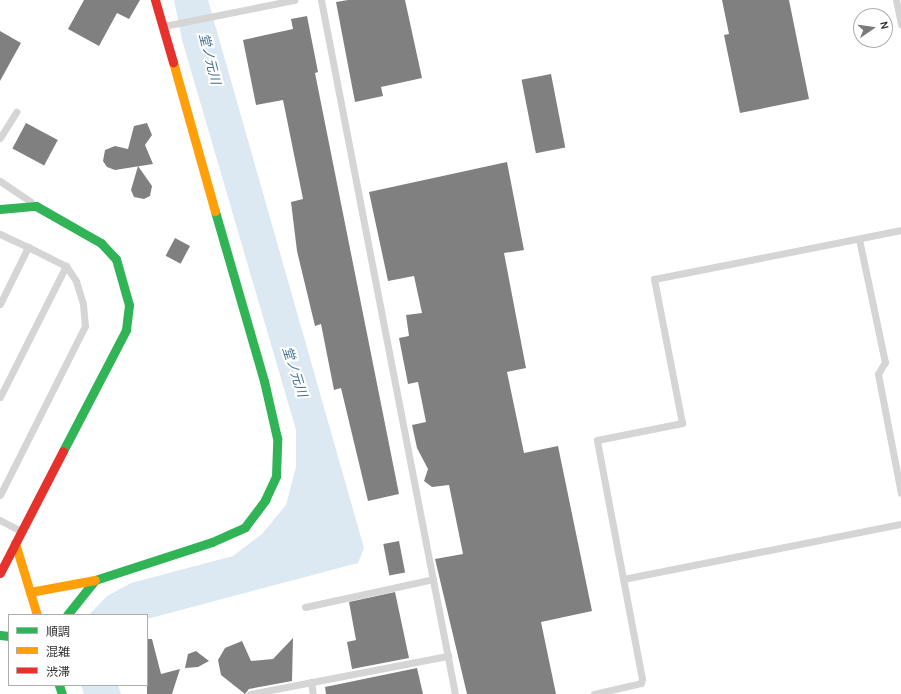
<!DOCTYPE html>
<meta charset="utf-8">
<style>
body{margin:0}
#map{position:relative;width:901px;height:694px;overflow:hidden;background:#fff;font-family:Karla,"Noto Sans JP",sans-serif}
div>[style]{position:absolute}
.water>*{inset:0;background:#dce9f2}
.building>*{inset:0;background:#808080;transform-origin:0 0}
.lane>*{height:7px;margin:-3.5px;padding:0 3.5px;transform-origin:3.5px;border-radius:3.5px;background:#d5d5d5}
.fast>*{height:9px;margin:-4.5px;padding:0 4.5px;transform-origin:4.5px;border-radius:4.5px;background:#30b455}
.slow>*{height:9px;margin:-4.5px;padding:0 4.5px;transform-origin:4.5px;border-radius:4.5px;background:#ff9f0a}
.jam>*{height:9px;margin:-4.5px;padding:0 4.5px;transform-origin:4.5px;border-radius:4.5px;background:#e5322d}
span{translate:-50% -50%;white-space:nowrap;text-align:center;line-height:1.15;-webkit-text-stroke:4px #fff;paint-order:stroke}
.water-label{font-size:13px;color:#406f92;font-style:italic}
.legend{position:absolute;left:8px;top:614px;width:140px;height:72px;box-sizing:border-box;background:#fff;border:1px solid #adadad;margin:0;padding:5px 7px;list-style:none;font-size:12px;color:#313131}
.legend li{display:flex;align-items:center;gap:8px;height:20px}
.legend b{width:20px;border:1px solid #adadad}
.north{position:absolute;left:853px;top:8px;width:40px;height:40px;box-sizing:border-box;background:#fff;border:1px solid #adadad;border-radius:50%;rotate:77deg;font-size:11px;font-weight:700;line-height:16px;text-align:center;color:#313131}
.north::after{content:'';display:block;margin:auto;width:14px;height:18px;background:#797979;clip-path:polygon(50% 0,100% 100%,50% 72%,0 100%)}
</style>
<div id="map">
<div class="water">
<div style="clip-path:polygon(174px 0,208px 0,364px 548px,358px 563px,147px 619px,147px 615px,89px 615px,107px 596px,131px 583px,233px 556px,262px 534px,286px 505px,296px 467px,296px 430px,182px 40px)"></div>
<div style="clip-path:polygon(81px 685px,118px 685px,121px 694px,84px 694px)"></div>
</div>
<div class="building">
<div style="clip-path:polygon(84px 0,140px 0,129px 19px,117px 13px,99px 46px,68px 29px)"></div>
<div style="clip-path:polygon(348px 0,405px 0,422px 78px,381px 87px,383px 96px,355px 102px,336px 2px)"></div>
<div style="clip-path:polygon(722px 0,789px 0,809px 99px,740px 113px,724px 35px,729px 34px)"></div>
<div style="clip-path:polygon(307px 16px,318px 72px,315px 73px,399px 494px,368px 501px,341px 388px,334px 390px,321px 324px,315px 326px,297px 251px,291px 202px,303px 199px,283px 100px,256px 105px,243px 40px,293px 29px,291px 19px)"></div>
<div style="clip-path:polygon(0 31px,21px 43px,0 81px)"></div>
<div style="left:551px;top:74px;width:75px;height:30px;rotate:79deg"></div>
<div style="left:26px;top:123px;width:36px;height:29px;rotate:28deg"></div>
<div style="clip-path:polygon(147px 123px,152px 135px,145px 145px,153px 164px,115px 170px,107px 167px,103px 161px,105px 150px,115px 146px,128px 149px,134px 126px)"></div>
<div style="clip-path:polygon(507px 162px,524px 250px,504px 253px,526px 368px,507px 372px,524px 453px,558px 446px,592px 611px,541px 622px,556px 694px,467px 694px,435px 559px,463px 554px,449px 485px,432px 487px,424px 481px,428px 469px,417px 448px,412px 425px,426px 422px,418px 382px,408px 384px,399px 338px,409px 336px,406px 315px,422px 313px,414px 276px,388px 281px,369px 192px)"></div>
<div style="clip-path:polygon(138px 166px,152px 186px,150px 196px,144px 199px,134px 197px,131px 190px)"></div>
<div style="left:175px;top:238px;width:17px;height:20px;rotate:28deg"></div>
<div style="left:399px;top:541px;width:32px;height:16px;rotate:79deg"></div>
<div style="clip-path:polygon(395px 592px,409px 658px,352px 669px,347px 642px,356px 640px,349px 602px)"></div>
<div style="clip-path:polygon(293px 638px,292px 681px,249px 689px,245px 694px,221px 675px,218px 660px,225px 648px,242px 641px,251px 661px,273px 659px)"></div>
<div style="clip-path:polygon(147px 639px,152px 639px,161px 674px,180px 669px,172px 694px,147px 694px)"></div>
<div style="clip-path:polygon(196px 651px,209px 661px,198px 667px,185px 668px,188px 654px)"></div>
<div style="clip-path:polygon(417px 668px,423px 694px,326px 694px,325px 687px)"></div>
</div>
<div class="lane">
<div style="left:321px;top:0;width:707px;rotate:79.07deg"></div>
<div style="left:896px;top:0;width:25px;rotate:78deg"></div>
<div style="left:164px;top:26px;width:133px;rotate:-11.3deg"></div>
<div style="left:0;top:138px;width:31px;rotate:-58deg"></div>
<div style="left:0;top:181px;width:37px;rotate:34deg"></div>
<div style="left:0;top:234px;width:31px;rotate:25deg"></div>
<div style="left:859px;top:239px;width:126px;rotate:78.1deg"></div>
<div style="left:885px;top:362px;width:14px;rotate:120deg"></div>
<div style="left:878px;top:374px;width:121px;rotate:79.1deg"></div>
<div style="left:0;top:304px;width:64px;rotate:-63.8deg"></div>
<div style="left:28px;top:247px;width:42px;rotate:26.6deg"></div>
<div style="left:66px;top:266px;width:18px;rotate:56deg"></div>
<div style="left:76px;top:281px;width:24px;rotate:73deg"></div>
<div style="left:83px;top:304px;width:22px;rotate:85deg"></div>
<div style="left:85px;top:326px;width:189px;rotate:116.7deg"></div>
<div style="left:0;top:397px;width:147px;rotate:-63.3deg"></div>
<div style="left:0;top:520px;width:24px;rotate:28deg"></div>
<div style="left:623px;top:579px;width:283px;rotate:-11.2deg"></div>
<div style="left:305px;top:607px;width:131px;rotate:-12.3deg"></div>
<div style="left:311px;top:682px;width:12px;rotate:81deg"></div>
<div style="left:250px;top:694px;width:202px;rotate:-10.9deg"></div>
<div style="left:594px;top:694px;width:48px;rotate:-13.2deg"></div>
<div style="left:641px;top:683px;width:4px;rotate:-76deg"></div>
<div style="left:642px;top:679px;width:243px;rotate:-100.7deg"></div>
<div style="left:597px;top:440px;width:87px;rotate:-11.3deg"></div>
<div style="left:682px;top:423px;width:147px;rotate:-101deg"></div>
<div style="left:654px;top:279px;width:252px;rotate:-11.2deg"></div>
</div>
<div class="fast">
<div style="left:0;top:209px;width:36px;rotate:-5deg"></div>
<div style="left:36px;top:206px;width:75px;rotate:29.6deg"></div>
<div style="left:101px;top:243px;width:22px;rotate:47deg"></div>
<div style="left:116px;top:259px;width:48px;rotate:74.2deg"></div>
<div style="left:129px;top:305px;width:25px;rotate:97deg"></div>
<div style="left:126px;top:330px;width:136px;rotate:117.5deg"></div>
<div style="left:67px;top:615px;width:45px;rotate:-51.3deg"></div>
<div style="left:95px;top:580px;width:123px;rotate:-18deg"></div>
<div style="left:212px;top:542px;width:36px;rotate:-24deg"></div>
<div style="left:245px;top:527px;width:34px;rotate:-53deg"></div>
<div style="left:265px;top:500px;width:26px;rotate:-65deg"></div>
<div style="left:276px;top:476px;width:38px;rotate:-88deg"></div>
<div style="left:277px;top:438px;width:58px;rotate:-102.8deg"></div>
<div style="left:264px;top:381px;width:177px;rotate:-106.1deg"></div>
<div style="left:0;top:635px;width:9px;rotate:6deg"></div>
<div style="left:59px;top:685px;width:9px;rotate:72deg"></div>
</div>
<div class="slow">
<div style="left:173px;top:62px;width:155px;rotate:74.3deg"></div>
<div style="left:15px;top:543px;width:75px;rotate:73deg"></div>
<div style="left:30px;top:592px;width:66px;rotate:-10.5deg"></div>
</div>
<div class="jam">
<div style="left:155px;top:0;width:65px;rotate:73.8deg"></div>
<div style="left:0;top:573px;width:137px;rotate:-62.7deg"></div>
</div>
<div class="water-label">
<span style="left:209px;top:59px;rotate:76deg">堂ノ元川</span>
<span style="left:294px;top:372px;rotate:72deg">堂ノ元川</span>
</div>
<ul class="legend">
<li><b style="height:5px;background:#30b455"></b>順調</li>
<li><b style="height:5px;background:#ff9f0a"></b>混雑</li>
<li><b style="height:5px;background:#e5322d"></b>渋滞</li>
</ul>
<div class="north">N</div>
</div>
